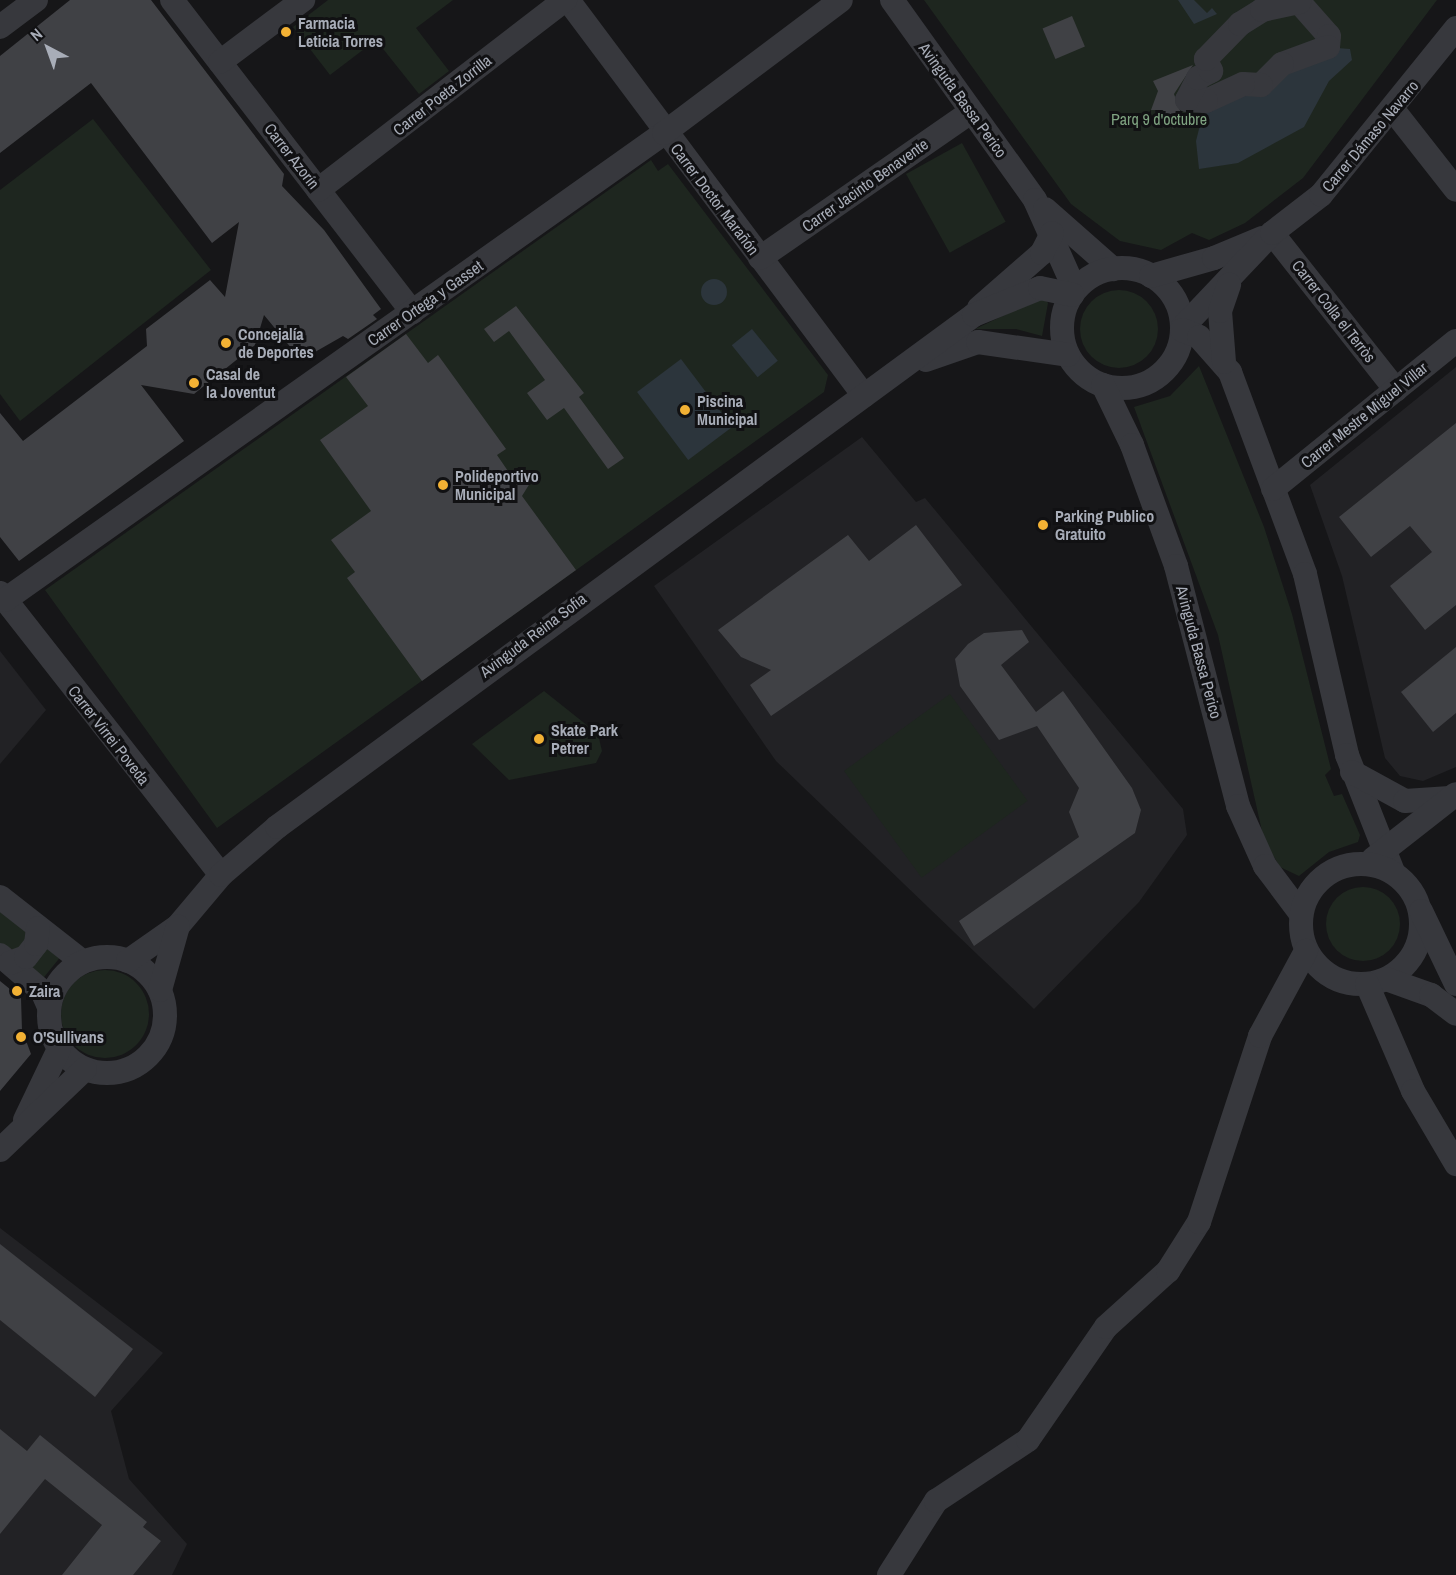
<!DOCTYPE html>
<meta charset="utf-8">
<style>
body{margin:0}
#map{position:relative;width:1456px;height:1575px;overflow:hidden;background:#161618;font-family:"Archivo Narrow",sans-serif}
div>[style]{position:absolute}
.built>*{inset:0;background:#222225}
.green>*{inset:0;background:#1e261f;transform-origin:0 0}
.round{border-radius:50%}
.water>*{inset:0;background:#2c353c;transform-origin:0 0}
.building>*{inset:0;background:#404145;transform-origin:0 0}
.minor>*{height:24px;margin:-12px;padding:0 12px;transform-origin:12px;border-radius:12px;background:#37383d}
.minor>.ring{margin:-12px;padding:0;box-sizing:content-box;background:none;border:24px solid #37383d;border-radius:50%}
.dots>*{width:16px;height:16px;translate:-50% -50%;box-sizing:border-box;border:3px solid #111113;border-radius:50%}
span{translate:-50% -50%;white-space:nowrap;text-align:center;line-height:1.15;-webkit-text-stroke:6px #111113;paint-order:stroke}
.poi-label{font-size:16px;color:#a8adb8;font-weight:700}
.left{translate:0 -50%;text-align:left}
.street-label{font-size:16px;color:#a8adb8}
.park-label{font-size:16px;color:#7fa381}
.north{position:absolute;left:18px;top:18px;width:60px;height:60px;-webkit-text-stroke:4px #111113;paint-order:stroke;rotate:319deg;font-size:16px;font-weight:700;line-height:24px;text-align:center;color:#a8adb8}
.north::after{content:'';display:block;margin:auto;width:21px;height:27px;background:#a8adb8;clip-path:polygon(50% 0,100% 100%,50% 72%,0 100%)}
</style>
<div id="map">
<div class="built">
<div style="clip-path:polygon(1456px 367px,1456px 767px,1423px 781px,1400px 776px,1385px 758px,1342px 576px,1310px 485px)"></div>
<div style="clip-path:polygon(862px 437px,916px 502px,925px 498px,1183px 809px,1187px 835px,1139px 902px,1034px 1009px,776px 761px,654px 586px)"></div>
<div style="clip-path:polygon(0 651px,46px 710px,0 764px)"></div>
<div style="clip-path:polygon(0 1228px,163px 1353px,111px 1411px,129px 1479px,187px 1544px,172px 1575px,0 1575px)"></div>
</div>
<div class="green">
<div style="clip-path:polygon(328px 0,453px 0,416px 28px,449px 71px,419px 94px,376px 40px,330px 75px,293px 27px)"></div>
<div style="clip-path:polygon(924px 0,1437px 0,1303px 178px,1245px 223px,1209px 240px,1192px 233px,1161px 250px,1120px 241px,1071px 204px)"></div>
<div style="clip-path:polygon(93px 119px,211px 270px,20px 421px,0 394px,0 190px)"></div>
<div style="left:962px;top:143px;width:90px;height:64px;rotate:61deg"></div>
<div style="clip-path:polygon(651px 160px,658px 171px,668px 164px,828px 375px,824px 392px,217px 828px,45px 590px)"></div>
<div class="round" style="left:1080px;top:290px;width:78px;height:78px"></div>
<div style="clip-path:polygon(1043px 297px,1048px 303px,1042px 336px,1016px 329px,975px 329px)"></div>
<div style="clip-path:polygon(1199px 366px,1264px 527px,1292px 614px,1331px 769px,1325px 775px,1334px 796px,1342px 794px,1360px 835px,1358px 842px,1329px 852px,1299px 876px,1280px 867px,1264px 840px,1218px 635px,1134px 407px,1170px 396px)"></div>
<div style="clip-path:polygon(544px 691px,598px 734px,602px 751px,596px 763px,509px 780px,472px 744px)"></div>
<div style="left:950px;top:694px;width:132px;height:131px;rotate:54deg"></div>
<div class="round" style="left:1326px;top:887px;width:74px;height:74px"></div>
<div style="clip-path:polygon(0 910px,27px 932px,29px 941px,17px 952px,0 945px)"></div>
<div style="left:43px;top:945px;width:21px;height:25px;rotate:39deg"></div>
<div class="round" style="left:61px;top:970px;width:88px;height:88px"></div>
</div>
<div class="water">
<div style="clip-path:polygon(1178px 0,1194px 0,1207px 13px,1212px 8px,1217px 14px,1194px 24px)"></div>
<div style="clip-path:polygon(1337px 48px,1350px 49px,1352px 60px,1329px 81px,1304px 127px,1238px 163px,1199px 169px,1196px 141px,1206px 101px)"></div>
<div class="round" style="left:701px;top:279px;width:26px;height:26px"></div>
<div style="left:752px;top:329px;width:41px;height:26px;rotate:51deg"></div>
<div style="left:681px;top:359px;width:85px;height:55px;rotate:53deg"></div>
</div>
<div class="building">
<div style="clip-path:polygon(70px 0,151px 0,284px 174px,282px 186px,324px 230px,381px 309px,373px 315px,377px 319px,348px 339px,343px 336px,301px 360px,264px 315px,255px 345px,194px 394px,141px 385px,184px 441px,19px 561px,0 537px,0 413px,23px 441px,147px 346px,146px 329px,210px 280px,225px 297px,239px 222px,212px 243px,91px 83px,0 153px,0 56px)"></div>
<div style="left:1072px;top:16px;width:33px;height:32px;rotate:67deg"></div>
<div style="clip-path:polygon(1193px 65px,1174px 94px,1181px 113px,1173px 129px,1163px 110px,1151px 110px,1158px 91px,1153px 81px)"></div>
<div style="clip-path:polygon(516px 306px,584px 393px,579px 397px,624px 458px,608px 469px,564px 408px,547px 420px,527px 393px,545px 380px,509px 331px,494px 342px,484px 329px)"></div>
<div style="clip-path:polygon(406px 334px,428px 363px,438px 355px,506px 449px,497px 455px,514px 480px,535px 475px,522px 496px,576px 570px,422px 681px,347px 578px,355px 572px,331px 540px,371px 511px,320px 440px,368px 406px,346px 377px)"></div>
<div style="clip-path:polygon(1456px 423px,1456px 605px,1425px 630px,1390px 586px,1432px 552px,1410px 526px,1371px 557px,1339px 517px)"></div>
<div style="clip-path:polygon(916px 525px,962px 585px,771px 716px,750px 685px,771px 670px,741px 657px,718px 630px,848px 535px,869px 561px)"></div>
<div style="clip-path:polygon(1022px 630px,1029px 642px,1001px 665px,1036px 712px,1063px 691px,1132px 788px,1141px 810px,1135px 833px,974px 946px,959px 921px,1079px 837px,1069px 812px,1079px 788px,1037px 726px,999px 740px,960px 686px,955px 659px,968px 644px,984px 633px)"></div>
<div style="clip-path:polygon(1456px 647px,1456px 713px,1433px 732px,1401px 692px)"></div>
<div style="clip-path:polygon(0 981px,21px 998px,22px 1030px,31px 1054px,0 1091px)"></div>
<div style="clip-path:polygon(0 1244px,133px 1349px,95px 1397px,0 1320px)"></div>
<div style="clip-path:polygon(0 1429px,27px 1451px,40px 1435px,147px 1522px,143px 1527px,161px 1541px,133px 1575px,62px 1575px,102px 1525px,45px 1479px,0 1534px)"></div>
</div>
<div class="minor">
<div style="left:172px;top:0;width:394px;rotate:52.4deg"></div>
<div style="left:568px;top:0;width:494px;rotate:53.2deg"></div>
<div style="left:892px;top:0;width:246px;rotate:54.4deg"></div>
<div style="left:1035px;top:200px;width:98px;rotate:66deg"></div>
<div style="left:1299px;top:2px;width:45px;rotate:48.6deg"></div>
<div style="left:1329px;top:36px;width:11px;rotate:95deg"></div>
<div style="left:1328px;top:47px;width:49px;rotate:159.7deg"></div>
<div style="left:1282px;top:64px;width:30px;rotate:135deg"></div>
<div style="left:1261px;top:85px;width:18px;rotate:-177deg"></div>
<div style="left:1243px;top:84px;width:41px;rotate:155.3deg"></div>
<div style="left:1206px;top:101px;width:19px;rotate:-177deg"></div>
<div style="left:1187px;top:100px;width:25px;rotate:-63deg"></div>
<div style="left:1198px;top:78px;width:15px;rotate:-28deg"></div>
<div style="left:1211px;top:71px;width:13px;rotate:-113deg"></div>
<div style="left:1206px;top:59px;width:49px;rotate:-45.8deg"></div>
<div style="left:1240px;top:24px;width:26px;rotate:-32deg"></div>
<div style="left:1262px;top:10px;width:38px;rotate:-12deg"></div>
<div style="left:0;top:27px;width:45px;rotate:-36.9deg"></div>
<div style="left:220px;top:62px;width:104px;rotate:-36.8deg"></div>
<div style="left:1394px;top:111px;width:100px;rotate:51.9deg"></div>
<div style="left:318px;top:190px;width:312px;rotate:-37.6deg"></div>
<div style="left:1045px;top:209px;width:91px;rotate:41.4deg"></div>
<div style="left:1272px;top:233px;width:200px;rotate:51.7deg"></div>
<div style="left:760px;top:258px;width:257px;rotate:-34.7deg"></div>
<div class="ring" style="left:1062px;top:268px;width:96px;height:96px"></div>
<div style="left:1151px;top:276px;width:66px;rotate:-15.9deg"></div>
<div style="left:1214px;top:258px;width:52px;rotate:-22.6deg"></div>
<div style="left:979px;top:308px;width:84px;rotate:-41.1deg"></div>
<div style="left:1042px;top:253px;width:22px;rotate:-63deg"></div>
<div style="left:1182px;top:328px;width:131px;rotate:-46.5deg"></div>
<div style="left:1272px;top:233px;width:62px;rotate:-37.8deg"></div>
<div style="left:1321px;top:195px;width:215px;rotate:-51deg"></div>
<div style="left:1182px;top:330px;width:18px;rotate:22deg"></div>
<div style="left:1199px;top:337px;width:47px;rotate:48.5deg"></div>
<div style="left:1230px;top:372px;width:215px;rotate:69.6deg"></div>
<div style="left:1305px;top:574px;width:186px;rotate:76.9deg"></div>
<div style="left:1347px;top:755px;width:126px;rotate:68.5deg"></div>
<div style="left:926px;top:360px;width:55px;rotate:-19.1deg"></div>
<div style="left:978px;top:342px;width:91px;rotate:8.2deg"></div>
<div style="left:1224px;top:362px;width:51px;rotate:-94.5deg"></div>
<div style="left:1220px;top:311px;width:28px;rotate:-71deg"></div>
<div style="left:1103px;top:385px;width:67px;rotate:64.2deg"></div>
<div style="left:1132px;top:445px;width:129px;rotate:70deg"></div>
<div style="left:1176px;top:566px;width:248px;rotate:75.5deg"></div>
<div style="left:1238px;top:806px;width:66px;rotate:65.8deg"></div>
<div style="left:1265px;top:866px;width:60px;rotate:53.1deg"></div>
<div style="left:1273px;top:489px;width:235px;rotate:-39deg"></div>
<div style="left:0;top:593px;width:358px;rotate:51.9deg"></div>
<div style="left:5px;top:600px;width:808px;rotate:-35.32deg"></div>
<div style="left:664px;top:133px;width:221px;rotate:-36.9deg"></div>
<div style="left:1352px;top:772px;width:60px;rotate:28.7deg"></div>
<div style="left:1405px;top:801px;width:45px;rotate:-3.8deg"></div>
<div style="left:1373px;top:859px;width:105px;rotate:-38.1deg"></div>
<div class="ring" style="left:1301px;top:864px;width:96px;height:96px"></div>
<div style="left:0;top:897px;width:105px;rotate:38.1deg"></div>
<div style="left:1421px;top:911px;width:81px;rotate:64.4deg"></div>
<div style="left:0;top:955px;width:55px;rotate:40.6deg"></div>
<div style="left:42px;top:991px;width:17px;rotate:66deg"></div>
<div class="ring" style="left:49px;top:957px;width:92px;height:92px"></div>
<div style="left:128px;top:961px;width:61px;rotate:-35deg"></div>
<div style="left:178px;top:926px;width:67px;rotate:-49.9deg"></div>
<div style="left:221px;top:875px;width:74px;rotate:-40.6deg"></div>
<div style="left:277px;top:827px;width:865px;rotate:-36.3deg"></div>
<div style="left:974px;top:315px;width:71px;rotate:-22.2deg"></div>
<div style="left:1040px;top:288px;width:33px;rotate:12deg"></div>
<div style="left:10px;top:963px;width:17px;rotate:-21deg"></div>
<div style="left:26px;top:957px;width:16px;rotate:-52deg"></div>
<div style="left:36px;top:944px;width:16px;rotate:-83deg"></div>
<div style="left:1386px;top:979px;width:48px;rotate:19.6deg"></div>
<div style="left:1431px;top:995px;width:31px;rotate:37deg"></div>
<div style="left:1367px;top:984px;width:116px;rotate:66.7deg"></div>
<div style="left:1413px;top:1091px;width:85px;rotate:59.5deg"></div>
<div style="left:160px;top:990px;width:66px;rotate:-74.3deg"></div>
<div style="left:25px;top:1120px;width:79px;rotate:-64.4deg"></div>
<div style="left:0;top:1150px;width:117px;rotate:-43.6deg"></div>
<div style="left:889px;top:1575px;width:88px;rotate:-57.6deg"></div>
<div style="left:936px;top:1501px;width:110px;rotate:-33.5deg"></div>
<div style="left:1028px;top:1440px;width:137px;rotate:-55.4deg"></div>
<div style="left:1106px;top:1327px;width:84px;rotate:-42.1deg"></div>
<div style="left:1168px;top:1271px;width:58px;rotate:-57.7deg"></div>
<div style="left:1199px;top:1222px;width:196px;rotate:-71.8deg"></div>
<div style="left:1260px;top:1036px;width:97px;rotate:-61.6deg"></div>
</div>
<div class="dots">
<div style="left:286px;top:32px;background:#f2b134"></div>
<div style="left:226px;top:343px;background:#f2b134"></div>
<div style="left:194px;top:383px;background:#f2b134"></div>
<div style="left:685px;top:410px;background:#f2b134"></div>
<div style="left:443px;top:485px;background:#f2b134"></div>
<div style="left:1043px;top:525px;background:#f2b134"></div>
<div style="left:539px;top:739px;background:#f2b134"></div>
<div style="left:17px;top:991px;background:#f2b134"></div>
<div style="left:21px;top:1037px;background:#f2b134"></div>
</div>
<div class="poi-label">
<span class="left" style="left:298px;top:32px">Farmacia<br>Leticia Torres</span>
<span class="left" style="left:238px;top:343px">Concejalía<br>de Deportes</span>
<span class="left" style="left:206px;top:383px">Casal de<br>la Joventut</span>
<span class="left" style="left:697px;top:410px">Piscina<br>Municipal</span>
<span class="left" style="left:455px;top:485px">Polideportivo<br>Municipal</span>
<span class="left" style="left:1055px;top:525px">Parking Publico<br>Gratuito</span>
<span class="left" style="left:551px;top:739px">Skate Park<br>Petrer</span>
<span class="left" style="left:29px;top:991px">Zaira</span>
<span class="left" style="left:33px;top:1037px">O'Sullivans</span>
</div>
<div class="street-label">
<span style="left:442px;top:95px;rotate:-38deg">Carrer Poeta Zorrilla</span>
<span style="left:963px;top:100px;rotate:54deg">Avinguda Bassa Perico</span>
<span style="left:1370px;top:136px;rotate:-50deg">Carrer Dámaso Navarro</span>
<span style="left:292px;top:156px;rotate:52deg">Carrer Azorín</span>
<span style="left:865px;top:185px;rotate:-35deg">Carrer Jacinto Benavente</span>
<span style="left:715px;top:199px;rotate:53deg">Carrer Doctor Marañón</span>
<span style="left:425px;top:303px;rotate:-35deg">Carrer Ortega y Gasset</span>
<span style="left:1334px;top:311px;rotate:52deg">Carrer Colla el Terròs</span>
<span style="left:1364px;top:415px;rotate:-39deg">Carrer Mestre Miguel Villar</span>
<span style="left:533px;top:635px;rotate:-37deg">Avinguda Reina Sofia</span>
<span style="left:1199px;top:652px;rotate:75deg">Avinguda Bassa Perico</span>
<span style="left:109px;top:735px;rotate:52deg">Carrer Virrei Poveda</span>
</div>
<div class="park-label">
<span style="left:1159px;top:119px">Parq 9 d'octubre</span>
</div>
<div class="north">N</div>
</div>
